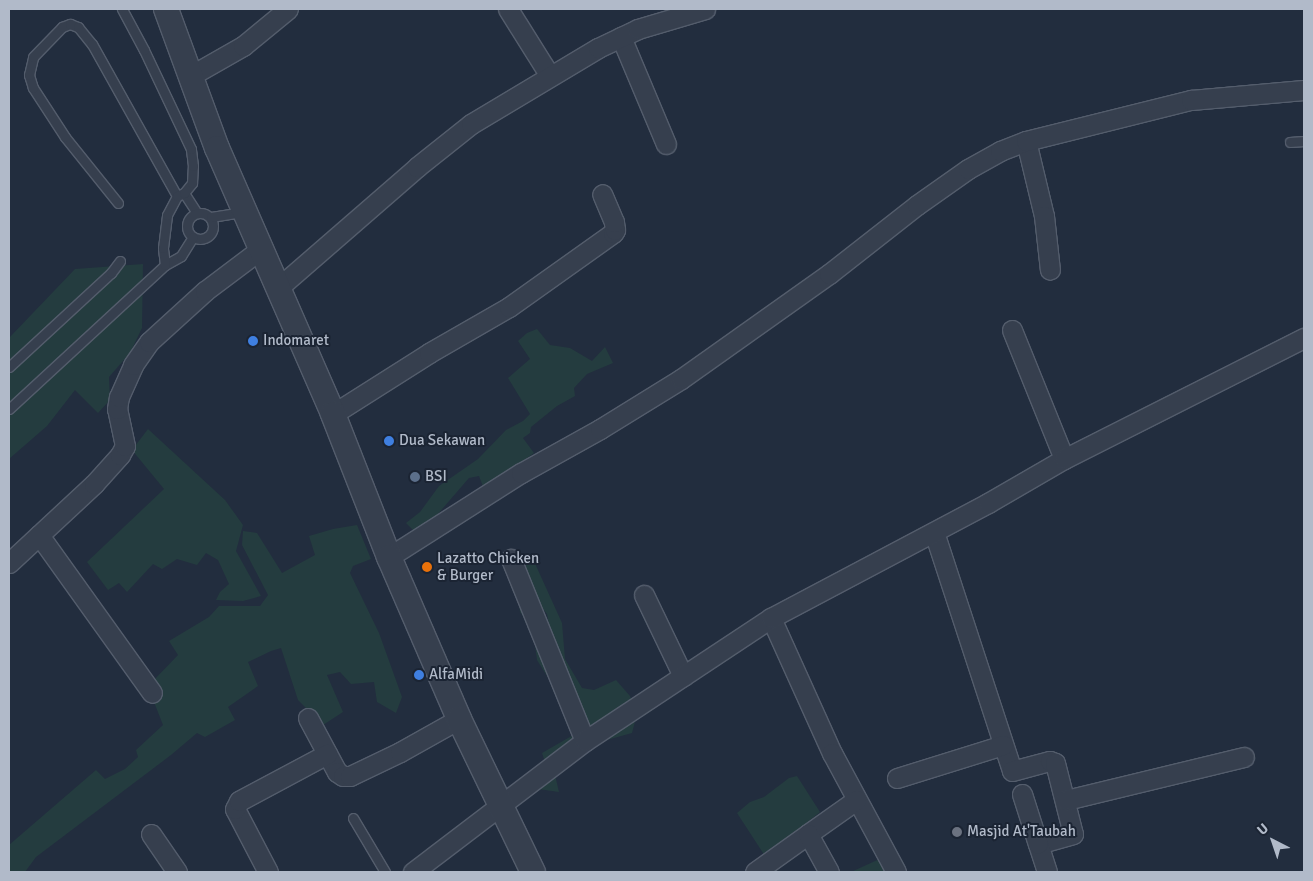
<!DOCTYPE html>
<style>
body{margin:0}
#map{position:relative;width:1313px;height:881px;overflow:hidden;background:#222d3e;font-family:Signika,sans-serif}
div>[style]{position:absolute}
.green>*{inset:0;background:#243c3f}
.roads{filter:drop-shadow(1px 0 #545d6c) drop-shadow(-1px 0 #545d6c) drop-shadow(0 1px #545d6c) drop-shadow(0 -1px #545d6c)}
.service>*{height:9px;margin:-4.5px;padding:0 4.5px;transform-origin:4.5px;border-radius:4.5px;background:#363f4e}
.service>.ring{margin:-4.5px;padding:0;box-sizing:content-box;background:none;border:9px solid #363f4e;border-radius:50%}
.minor>*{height:19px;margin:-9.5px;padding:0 9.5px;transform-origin:9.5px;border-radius:9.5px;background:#363f4e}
.tertiary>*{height:24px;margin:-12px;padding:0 12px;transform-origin:12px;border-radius:12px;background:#363f4e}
.dots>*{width:14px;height:14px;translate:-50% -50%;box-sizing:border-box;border:2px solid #1b2433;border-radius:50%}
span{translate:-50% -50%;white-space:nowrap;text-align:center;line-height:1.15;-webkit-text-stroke:4px #1b2433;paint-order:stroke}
.poi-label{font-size:15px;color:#b1bac9}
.left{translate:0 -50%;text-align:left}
.frame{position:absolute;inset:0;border:10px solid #b1bac9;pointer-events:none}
.north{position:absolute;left:1248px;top:816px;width:50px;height:50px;-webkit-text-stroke:4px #1b2433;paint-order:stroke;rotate:319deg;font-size:14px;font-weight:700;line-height:20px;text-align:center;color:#b1bac9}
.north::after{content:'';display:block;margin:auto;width:18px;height:22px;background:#b1bac9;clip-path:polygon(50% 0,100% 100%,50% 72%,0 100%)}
</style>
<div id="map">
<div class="green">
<div style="clip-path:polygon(143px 264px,142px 328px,130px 353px,109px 377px,110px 400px,98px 413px,75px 390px,47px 426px,9px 459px,9px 338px,75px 269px)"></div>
<div style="clip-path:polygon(537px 329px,550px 345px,570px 348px,592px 361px,605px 347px,613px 363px,587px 374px,574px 388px,575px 396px,557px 406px,531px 427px,530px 433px,523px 438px,534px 453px,484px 489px,479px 476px,469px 478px,437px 515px,414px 531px,406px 523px,420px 512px,439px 486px,478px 459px,506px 430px,523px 421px,530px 414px,508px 378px,530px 359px,518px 341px,527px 333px)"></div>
<div style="clip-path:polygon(148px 429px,225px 500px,243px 525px,236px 551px,261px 596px,243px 601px,216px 600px,220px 592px,229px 584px,218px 560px,206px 553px,197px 565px,177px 559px,162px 569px,153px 564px,127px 592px,119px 583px,108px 590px,87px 562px,164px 489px,132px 450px)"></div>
<div style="clip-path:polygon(357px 525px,371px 559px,353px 566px,350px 573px,379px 633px,402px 697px,396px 713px,377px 702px,374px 682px,351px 684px,340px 672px,327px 675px,343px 712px,323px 725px,298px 700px,281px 648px,271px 651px,248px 662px,258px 686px,228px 707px,235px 720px,205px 737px,197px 733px,171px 755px,36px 857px,25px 872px,9px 872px,9px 845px,96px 770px,105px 779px,125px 769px,138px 757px,136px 750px,163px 725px,154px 702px,153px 681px,178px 655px,169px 641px,209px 617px,219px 606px,260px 606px,268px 595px,242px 545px,243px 531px,257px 533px,282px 573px,315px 555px,309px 536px,333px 529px)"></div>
<div style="clip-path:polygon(533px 559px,562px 623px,565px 659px,582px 688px,594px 690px,616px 680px,630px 696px,637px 714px,632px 733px,596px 743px,555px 775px,559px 792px,538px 789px,535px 776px,545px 762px,542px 753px,575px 734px,562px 700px,537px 660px,533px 629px,520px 612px,518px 598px,553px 647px,547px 614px,519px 578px,521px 569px)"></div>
<div style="clip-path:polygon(797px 776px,820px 812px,765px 856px,737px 813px,750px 802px,764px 797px,789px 778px)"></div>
<div style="clip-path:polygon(884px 857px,893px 872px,851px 872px)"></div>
</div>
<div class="roads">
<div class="service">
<div style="left:1290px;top:142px;width:14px;rotate:-4deg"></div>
<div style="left:184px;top:193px;width:24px;rotate:57deg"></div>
<div style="left:118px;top:203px;width:85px;rotate:-128.8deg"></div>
<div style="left:65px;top:137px;width:59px;rotate:-123.1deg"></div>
<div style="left:33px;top:88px;width:14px;rotate:-107deg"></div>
<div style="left:29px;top:75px;width:18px;rotate:-77deg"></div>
<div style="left:33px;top:57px;width:42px;rotate:-46deg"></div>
<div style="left:62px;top:27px;width:9px;rotate:-21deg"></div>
<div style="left:70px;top:24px;width:9px;rotate:21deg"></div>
<div style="left:78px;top:27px;width:22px;rotate:51deg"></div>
<div style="left:92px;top:44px;width:174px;rotate:60.8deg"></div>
<div class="ring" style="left:187px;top:213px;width:17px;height:17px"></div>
<div style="left:211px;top:217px;width:31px;rotate:-9deg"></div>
<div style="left:165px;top:265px;width:18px;rotate:-29deg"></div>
<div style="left:181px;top:256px;width:22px;rotate:-58deg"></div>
<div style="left:9px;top:367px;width:139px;rotate:-42.7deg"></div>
<div style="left:111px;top:273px;width:15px;rotate:-53deg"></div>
<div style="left:9px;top:409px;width:212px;rotate:-42.7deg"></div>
<div style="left:165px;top:265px;width:17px;rotate:-97deg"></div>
<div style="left:163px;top:248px;width:33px;rotate:-83deg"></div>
<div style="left:167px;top:215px;width:21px;rotate:-62deg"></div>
<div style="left:177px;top:196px;width:8px;rotate:-23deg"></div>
<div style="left:184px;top:193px;width:13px;rotate:-51deg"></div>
<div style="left:192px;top:183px;width:17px;rotate:-87deg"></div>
<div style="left:193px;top:166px;width:17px;rotate:-97deg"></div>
<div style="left:191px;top:149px;width:110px;rotate:-115.4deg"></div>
<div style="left:144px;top:50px;width:47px;rotate:-118.2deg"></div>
<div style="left:353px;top:818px;width:63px;rotate:59.3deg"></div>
</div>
<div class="minor">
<div style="left:508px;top:9px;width:79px;rotate:57.9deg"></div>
<div style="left:621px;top:37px;width:116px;rotate:67.2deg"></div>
<div style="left:192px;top:75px;width:59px;rotate:-29.6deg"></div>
<div style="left:243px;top:46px;width:58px;rotate:-39.4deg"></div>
<div style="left:1026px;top:141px;width:77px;rotate:76.5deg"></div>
<div style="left:1044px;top:216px;width:54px;rotate:83.7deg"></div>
<div style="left:278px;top:288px;width:184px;rotate:-41deg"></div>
<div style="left:417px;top:167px;width:69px;rotate:-38.5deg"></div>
<div style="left:471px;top:124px;width:148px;rotate:-30.9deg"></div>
<div style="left:598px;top:48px;width:44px;rotate:-25.4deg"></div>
<div style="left:638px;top:29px;width:70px;rotate:-16.6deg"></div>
<div style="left:1012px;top:330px;width:139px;rotate:68deg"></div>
<div style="left:333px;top:414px;width:114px;rotate:-32.4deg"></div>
<div style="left:429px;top:353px;width:92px;rotate:-29.9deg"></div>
<div style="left:509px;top:307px;width:128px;rotate:-35.4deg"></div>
<div style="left:613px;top:233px;width:4px;rotate:-56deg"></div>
<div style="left:615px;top:230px;width:8px;rotate:-97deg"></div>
<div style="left:614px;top:222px;width:30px;rotate:-113deg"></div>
<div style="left:934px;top:532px;width:251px;rotate:71.9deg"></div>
<div style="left:1012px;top:771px;width:39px;rotate:-15deg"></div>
<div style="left:1050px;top:761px;width:5px;rotate:22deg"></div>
<div style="left:1055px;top:763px;width:73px;rotate:75.8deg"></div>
<div style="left:1073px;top:834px;width:36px;rotate:164deg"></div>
<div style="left:1038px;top:844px;width:29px;rotate:72deg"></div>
<div style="left:39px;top:535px;width:194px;rotate:54.4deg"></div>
<div style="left:389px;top:557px;width:156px;rotate:-32.5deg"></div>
<div style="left:521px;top:473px;width:90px;rotate:-29.1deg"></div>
<div style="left:600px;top:429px;width:95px;rotate:-31.7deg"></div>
<div style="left:681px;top:379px;width:181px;rotate:-35.4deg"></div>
<div style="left:829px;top:274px;width:112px;rotate:-38.1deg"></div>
<div style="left:917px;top:205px;width:62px;rotate:-35.2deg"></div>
<div style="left:968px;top:169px;width:37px;rotate:-29deg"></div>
<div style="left:1000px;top:151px;width:28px;rotate:-21deg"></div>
<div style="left:1026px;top:141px;width:170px;rotate:-14deg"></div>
<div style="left:1191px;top:100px;width:113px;rotate:-5.1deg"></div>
<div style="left:511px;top:559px;width:196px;rotate:67.9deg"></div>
<div style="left:9px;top:563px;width:116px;rotate:-42.9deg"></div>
<div style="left:94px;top:484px;width:39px;rotate:-48deg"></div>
<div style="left:120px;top:455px;width:10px;rotate:-61deg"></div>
<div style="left:125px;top:446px;width:38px;rotate:-102deg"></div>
<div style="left:117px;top:409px;width:12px;rotate:-81deg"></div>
<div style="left:119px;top:397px;width:35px;rotate:-66deg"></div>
<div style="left:133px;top:365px;width:28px;rotate:-55deg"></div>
<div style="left:149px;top:342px;width:76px;rotate:-42.3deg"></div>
<div style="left:205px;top:291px;width:70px;rotate:-36.9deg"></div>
<div style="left:644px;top:595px;width:90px;rotate:64.3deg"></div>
<div style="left:771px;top:618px;width:148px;rotate:65.7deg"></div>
<div style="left:832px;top:753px;width:135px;rotate:61.7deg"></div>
<div style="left:308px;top:718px;width:61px;rotate:61.8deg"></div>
<div style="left:337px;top:772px;width:7px;rotate:34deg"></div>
<div style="left:343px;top:776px;width:7px"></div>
<div style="left:350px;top:776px;width:55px;rotate:-25.6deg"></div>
<div style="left:400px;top:752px;width:68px;rotate:-29.2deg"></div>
<div style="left:897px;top:778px;width:111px;rotate:-17.3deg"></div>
<div style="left:1022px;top:794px;width:52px;rotate:72.3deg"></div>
<div style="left:1066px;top:800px;width:183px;rotate:-13.6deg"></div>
<div style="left:151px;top:834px;width:46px;rotate:55.6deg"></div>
<div style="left:808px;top:834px;width:59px;rotate:-35.3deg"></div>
<div style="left:268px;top:872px;width:71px;rotate:-117.6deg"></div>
<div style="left:235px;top:809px;width:9px;rotate:-63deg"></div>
<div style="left:239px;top:801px;width:100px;rotate:-28.1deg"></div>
<div style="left:413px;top:872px;width:216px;rotate:-37.3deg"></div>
<div style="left:585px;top:741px;width:223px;rotate:-33.5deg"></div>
<div style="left:771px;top:618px;width:246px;rotate:-27.9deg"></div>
<div style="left:988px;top:503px;width:88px;rotate:-30.1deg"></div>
<div style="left:1064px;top:459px;width:269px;rotate:-26.8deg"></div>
<div style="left:755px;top:872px;width:65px;rotate:-35.6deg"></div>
<div style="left:808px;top:834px;width:43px;rotate:61.1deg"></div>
</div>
<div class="tertiary">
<div style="left:166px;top:9px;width:148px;rotate:69.9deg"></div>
<div style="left:217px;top:148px;width:290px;rotate:66.4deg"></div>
<div style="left:333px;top:414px;width:154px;rotate:68.6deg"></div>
<div style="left:389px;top:557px;width:176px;rotate:66.6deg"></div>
<div style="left:459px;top:719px;width:170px;rotate:64.2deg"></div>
</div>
</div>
<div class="dots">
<div style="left:253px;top:341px;background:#3f7fe0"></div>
<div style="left:389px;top:441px;background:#3f7fe0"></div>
<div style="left:415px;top:477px;background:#5c6f8a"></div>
<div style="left:427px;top:567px;background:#e8710a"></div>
<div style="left:419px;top:675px;background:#3f7fe0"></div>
<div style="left:957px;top:832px;background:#6b7280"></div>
</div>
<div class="poi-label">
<span class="left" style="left:263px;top:341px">Indomaret</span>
<span class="left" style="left:399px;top:441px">Dua Sekawan</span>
<span class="left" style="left:425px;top:477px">BSI</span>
<span class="left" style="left:437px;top:567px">Lazatto Chicken<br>&amp; Burger</span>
<span class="left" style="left:429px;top:675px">AlfaMidi</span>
<span class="left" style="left:967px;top:832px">Masjid At'Taubah</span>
</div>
<div class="frame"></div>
<div class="north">U</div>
</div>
